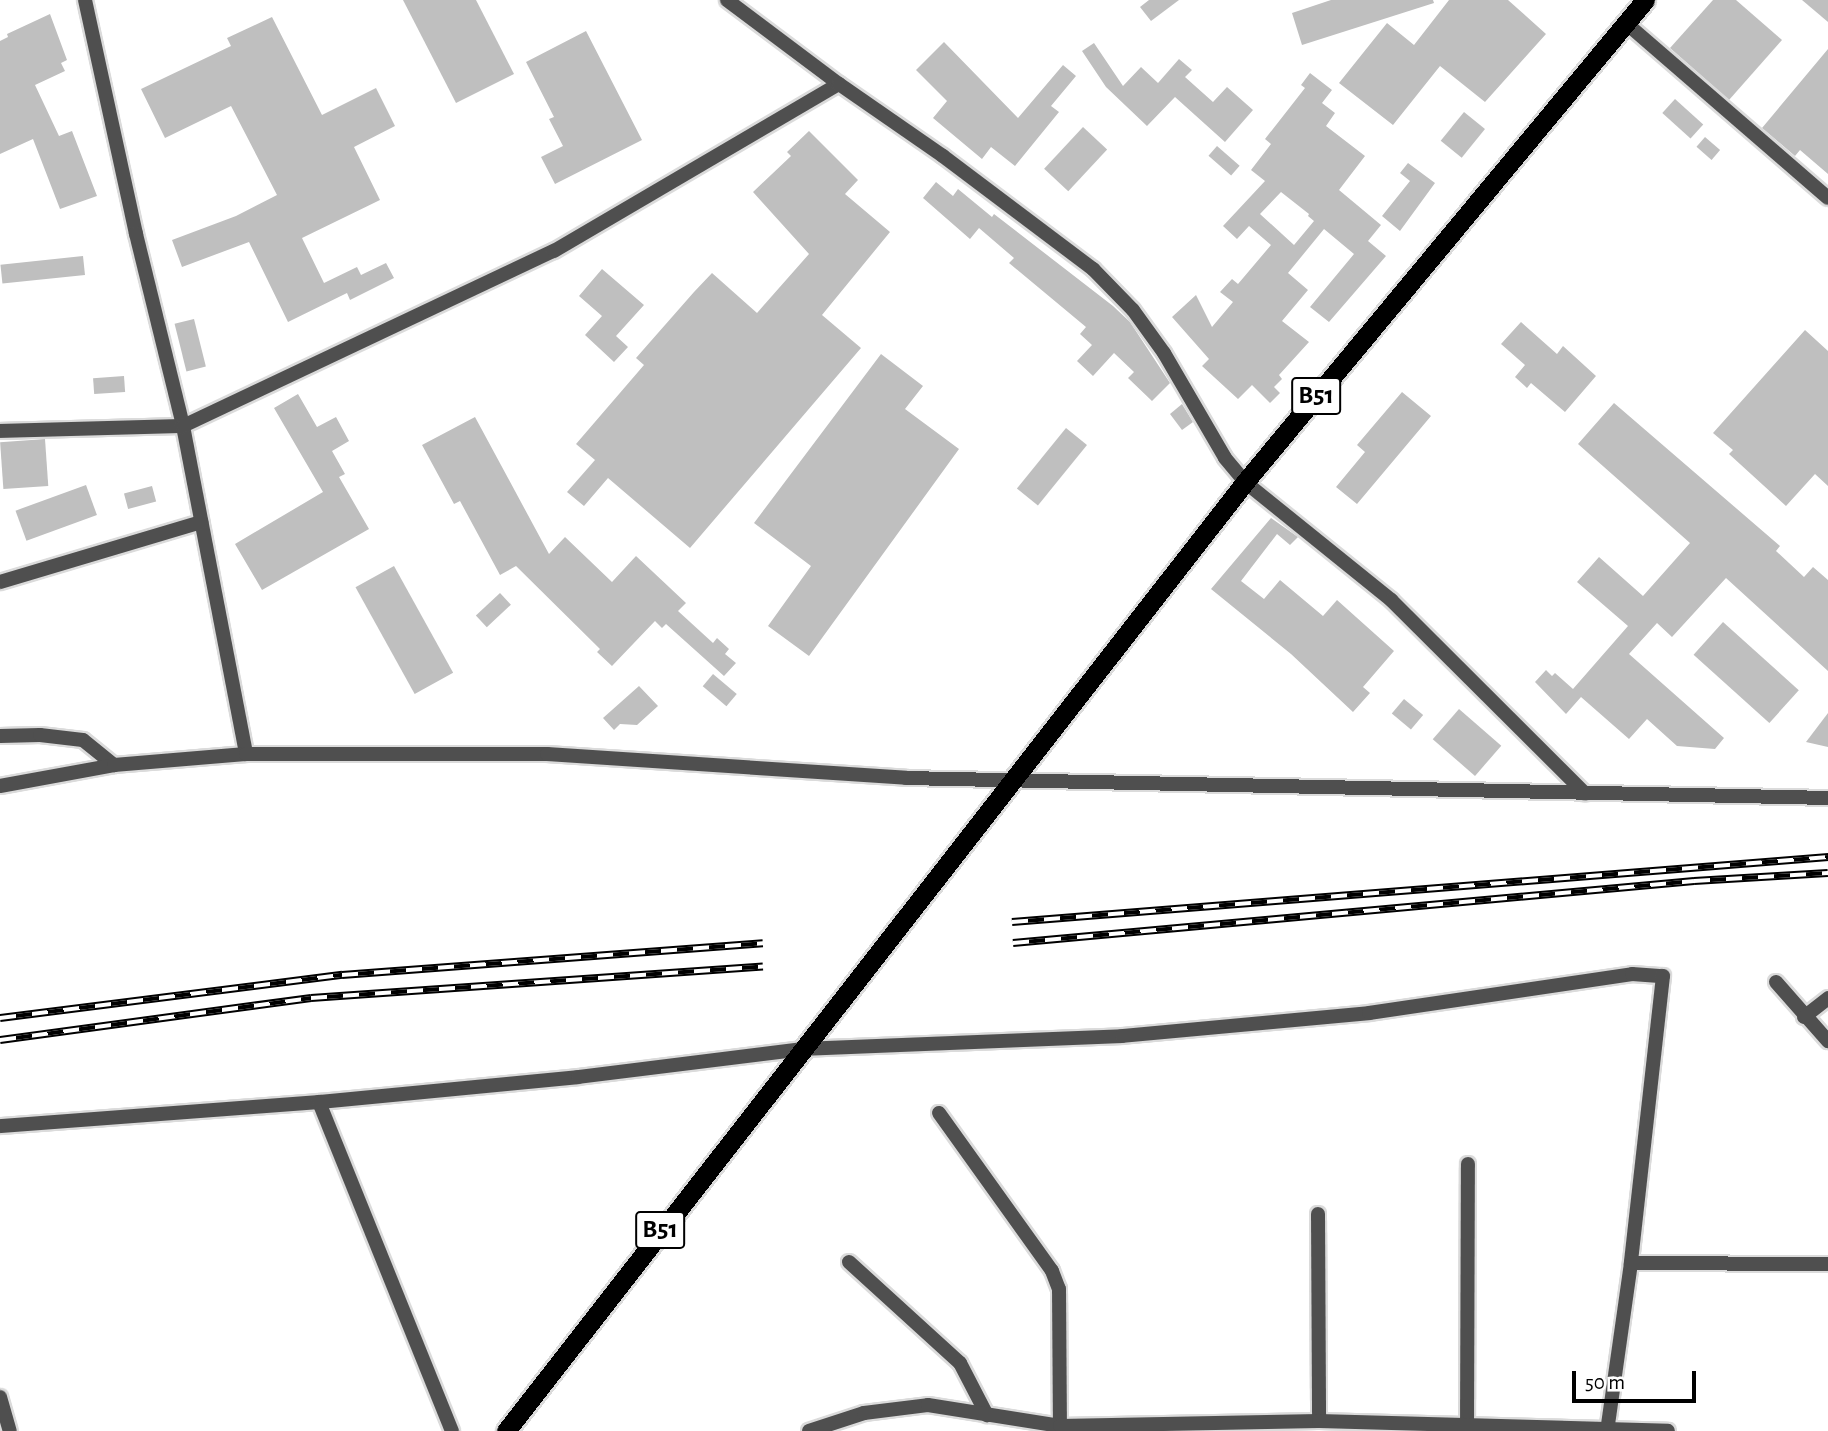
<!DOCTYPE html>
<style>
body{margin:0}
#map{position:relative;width:1828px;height:1431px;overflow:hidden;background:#fff;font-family:"Alegreya Sans",sans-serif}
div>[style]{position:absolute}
.building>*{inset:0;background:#bfbfbf;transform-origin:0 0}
.roads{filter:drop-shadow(2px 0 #dbdbdb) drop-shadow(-2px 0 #dbdbdb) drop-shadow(0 2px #dbdbdb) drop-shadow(0 -2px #dbdbdb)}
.minor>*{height:14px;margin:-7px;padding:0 7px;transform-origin:7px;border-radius:7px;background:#4f4f4f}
.tertiary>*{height:14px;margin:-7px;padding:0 7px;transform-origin:7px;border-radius:7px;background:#4f4f4f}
.trunk>*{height:19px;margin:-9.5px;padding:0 9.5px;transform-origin:9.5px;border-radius:9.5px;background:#000}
.rail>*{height:8px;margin-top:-4px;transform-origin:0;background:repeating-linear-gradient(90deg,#fff 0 16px,#000 0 32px);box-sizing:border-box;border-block:2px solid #000}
span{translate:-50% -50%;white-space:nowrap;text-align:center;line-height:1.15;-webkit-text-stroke:5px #fff;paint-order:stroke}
.shield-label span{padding:2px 5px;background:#fff;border:2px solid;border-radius:5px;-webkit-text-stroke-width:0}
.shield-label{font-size:26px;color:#000;font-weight:700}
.scale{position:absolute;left:1572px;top:1371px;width:124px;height:32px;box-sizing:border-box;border:4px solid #000;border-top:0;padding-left:9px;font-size:21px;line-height:24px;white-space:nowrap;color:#000;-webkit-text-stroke:5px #fff;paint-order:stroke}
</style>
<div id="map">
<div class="building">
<div style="clip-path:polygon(403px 0,476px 0,514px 74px,456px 103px)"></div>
<div style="clip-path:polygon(1149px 0,1179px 0,1151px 21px,1140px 7px)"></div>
<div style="clip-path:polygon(1331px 0,1433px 0,1434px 3px,1302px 45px,1292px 13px)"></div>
<div style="clip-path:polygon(1449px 0,1508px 0,1546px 34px,1485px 102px,1440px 66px,1393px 125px,1339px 83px,1387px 23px,1414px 45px)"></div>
<div style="clip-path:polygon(1713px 0,1736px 0,1782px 40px,1729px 100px,1670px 48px)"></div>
<div style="clip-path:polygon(1802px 0,1828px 0,1828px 22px)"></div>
<div style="clip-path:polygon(50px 14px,67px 60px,61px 63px,65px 71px,35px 85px,59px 136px,72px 131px,97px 196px,60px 209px,33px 139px,0 154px,0 41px,8px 37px,7px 34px)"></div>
<div style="clip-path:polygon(272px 17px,322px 115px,376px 88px,395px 126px,354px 147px,380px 200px,302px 238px,324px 283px,357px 267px,361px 275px,386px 263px,394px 278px,350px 300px,347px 293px,288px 322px,249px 242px,182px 267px,172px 240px,236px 216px,277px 195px,231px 106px,165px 138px,141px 89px,231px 46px,227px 38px)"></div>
<div style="clip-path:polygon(586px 31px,642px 140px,555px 184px,541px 157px,563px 146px,549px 119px,554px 117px,526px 62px)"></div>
<div style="clip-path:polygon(944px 42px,1018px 118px,1063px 65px,1076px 76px,1051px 106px,1059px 112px,1015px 166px,991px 147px,982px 159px,933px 118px,947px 101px,916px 70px)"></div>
<div style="clip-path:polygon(1094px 43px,1123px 86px,1141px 67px,1158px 83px,1179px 59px,1192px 70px,1185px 77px,1213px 102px,1227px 87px,1253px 110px,1225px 142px,1175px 97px,1147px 126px,1106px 87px,1082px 51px)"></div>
<div style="clip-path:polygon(1828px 49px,1828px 174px,1800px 150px,1795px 156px,1762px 128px)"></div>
<div style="clip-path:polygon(evenodd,1310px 73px,1332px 90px,1322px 103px,1335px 113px,1326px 126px,1365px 156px,1339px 190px,1381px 225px,1368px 241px,1386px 256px,1329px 322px,1310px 307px,1354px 254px,1324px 229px,1288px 273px,1308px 290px,1282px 321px,1309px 342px,1279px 375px,1282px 379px,1274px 387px,1280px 393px,1270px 403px,1252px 385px,1238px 399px,1202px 366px,1209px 359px,1172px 317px,1196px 295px,1212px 327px,1233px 302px,1220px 292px,1232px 279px,1238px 284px,1271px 245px,1249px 226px,1237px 239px,1223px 226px,1265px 181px,1251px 170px,1271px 144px,1265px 139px,1305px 88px,1301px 85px,1310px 73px,1281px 192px,1309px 214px,1308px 216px,1314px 221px,1294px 245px,1260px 214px,1281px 192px)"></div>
<div style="left:1675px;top:99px;width:38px;height:19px;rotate:42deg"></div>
<div style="left:1464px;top:112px;width:27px;height:37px;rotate:39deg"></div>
<div style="left:1083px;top:127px;width:33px;height:57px;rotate:43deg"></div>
<div style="clip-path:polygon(809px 131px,858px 180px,845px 194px,890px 232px,822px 315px,861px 348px,690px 548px,608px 478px,584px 506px,567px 492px,595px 460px,576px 444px,644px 365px,636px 358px,694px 292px,712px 273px,757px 313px,809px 254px,753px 192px,791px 156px,787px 152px)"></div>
<div style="left:1705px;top:137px;width:20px;height:13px;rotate:41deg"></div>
<div style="left:1217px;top:146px;width:30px;height:13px;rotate:41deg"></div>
<div style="clip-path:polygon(1408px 163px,1435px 183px,1400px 231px,1382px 216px,1410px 181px,1400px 173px)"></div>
<div style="clip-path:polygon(936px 182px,953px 196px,958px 189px,992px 217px,994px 214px,1113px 306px,1130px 322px,1170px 383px,1152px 401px,1128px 378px,1134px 372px,1114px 353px,1093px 376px,1077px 361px,1092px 345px,1080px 334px,1086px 327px,1009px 263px,1014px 258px,979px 228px,970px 239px,923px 198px)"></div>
<div style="left:83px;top:256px;width:19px;height:83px;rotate:84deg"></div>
<div style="clip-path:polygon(602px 269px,644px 305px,616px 336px,628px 347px,614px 362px,585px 335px,602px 316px,579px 296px)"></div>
<div style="left:194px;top:319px;width:49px;height:20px;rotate:76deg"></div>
<div style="clip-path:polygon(1521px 322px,1557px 354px,1563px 346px,1596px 376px,1565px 412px,1531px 383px,1527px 388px,1515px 377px,1525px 365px,1501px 344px)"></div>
<div style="clip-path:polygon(1805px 330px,1828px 351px,1828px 486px,1815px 474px,1786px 506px,1729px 454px,1733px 450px,1713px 433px)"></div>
<div style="clip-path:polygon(881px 354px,923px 386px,905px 409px,959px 449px,809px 656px,768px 626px,811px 566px,754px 523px)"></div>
<div style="left:124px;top:376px;width:16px;height:31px;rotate:86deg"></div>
<div style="clip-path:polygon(1402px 392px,1431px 416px,1357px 504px,1336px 487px,1365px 452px,1357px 445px)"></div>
<div style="clip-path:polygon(298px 394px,317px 427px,336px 417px,349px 441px,332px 451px,345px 474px,339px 477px,369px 529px,262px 590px,235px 544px,323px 492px,274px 408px)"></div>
<div style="clip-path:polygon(1614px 403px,1780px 546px,1776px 551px,1804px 577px,1813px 567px,1828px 580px,1828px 671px,1726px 578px,1672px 637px,1657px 623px,1629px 654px,1724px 738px,1715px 749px,1677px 746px,1647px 719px,1629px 739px,1581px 697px,1566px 714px,1535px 682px,1546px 670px,1552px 676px,1555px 673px,1573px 689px,1628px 626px,1577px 582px,1599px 557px,1643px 596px,1690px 543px,1578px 444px)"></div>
<div style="clip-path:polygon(1182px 404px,1193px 422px,1182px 430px,1170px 414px)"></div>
<div style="clip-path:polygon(475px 417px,549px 554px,565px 537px,612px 582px,636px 556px,686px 603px,678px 611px,713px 643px,717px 638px,729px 649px,725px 654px,736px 663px,724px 676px,666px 624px,662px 628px,655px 621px,612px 666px,597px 652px,600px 649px,516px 566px,500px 575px,460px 501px,454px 504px,422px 445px)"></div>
<div style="left:1066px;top:428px;width:27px;height:78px;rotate:39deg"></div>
<div style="left:45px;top:439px;width:47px;height:45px;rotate:86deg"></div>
<div style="left:86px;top:485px;width:32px;height:75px;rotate:70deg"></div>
<div style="left:152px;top:486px;width:16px;height:29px;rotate:75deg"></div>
<div style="clip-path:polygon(1271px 518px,1298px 537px,1290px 545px,1277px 534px,1241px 581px,1264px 599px,1280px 580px,1323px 616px,1337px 600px,1394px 651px,1363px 687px,1370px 693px,1353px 712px,1291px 654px,1211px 589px)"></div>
<div style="left:394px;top:566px;width:122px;height:44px;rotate:61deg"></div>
<div style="left:500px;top:593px;width:16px;height:33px;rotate:47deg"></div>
<div style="left:1723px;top:622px;width:102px;height:44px;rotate:42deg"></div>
<div style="left:713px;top:674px;width:31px;height:16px;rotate:40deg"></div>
<div style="clip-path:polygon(639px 686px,658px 706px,637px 725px,620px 724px,614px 730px,603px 718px)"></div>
<div style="left:1404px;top:699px;width:25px;height:19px;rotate:40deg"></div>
<div style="left:1459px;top:709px;width:56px;height:40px;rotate:41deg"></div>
<div style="clip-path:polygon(1828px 713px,1828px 747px,1806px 742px)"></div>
</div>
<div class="roads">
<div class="minor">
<div style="left:85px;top:0;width:239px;rotate:77.7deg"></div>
<div style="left:136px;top:234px;width:198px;rotate:76.2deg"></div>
<div style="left:183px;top:426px;width:334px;rotate:79.1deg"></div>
<div style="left:1626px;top:23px;width:267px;rotate:40.9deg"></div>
<div style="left:0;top:431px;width:183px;rotate:-1.6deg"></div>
<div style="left:183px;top:426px;width:410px;rotate:-25.3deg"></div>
<div style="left:554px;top:251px;width:330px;rotate:-30.4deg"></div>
<div style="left:1245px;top:482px;width:188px;rotate:38.9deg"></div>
<div style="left:1391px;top:600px;width:274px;rotate:44.9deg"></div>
<div style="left:0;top:582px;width:210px;rotate:-16.6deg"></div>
<div style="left:0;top:736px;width:40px;rotate:-1.4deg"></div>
<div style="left:40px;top:735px;width:43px;rotate:6.6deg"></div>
<div style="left:83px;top:740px;width:40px;rotate:39deg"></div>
<div style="left:0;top:786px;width:116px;rotate:-10.4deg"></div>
<div style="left:114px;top:765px;width:132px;rotate:-4.8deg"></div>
<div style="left:246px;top:754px;width:301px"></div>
<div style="left:547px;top:754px;width:360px;rotate:3.8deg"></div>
<div style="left:906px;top:778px;width:922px;rotate:1.24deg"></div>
<div style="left:1776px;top:982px;width:79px;rotate:48.6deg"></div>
<div style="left:1804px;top:1017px;width:31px;rotate:-38deg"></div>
<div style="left:319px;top:1102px;width:355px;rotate:68deg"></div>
<div style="left:939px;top:1113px;width:194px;rotate:54.4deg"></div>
<div style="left:1052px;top:1271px;width:19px;rotate:69deg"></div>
<div style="left:1059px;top:1289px;width:142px;rotate:89.6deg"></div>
<div style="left:0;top:1126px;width:320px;rotate:-4.3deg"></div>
<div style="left:319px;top:1102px;width:260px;rotate:-5.5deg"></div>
<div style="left:578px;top:1077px;width:226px;rotate:-7.1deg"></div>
<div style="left:802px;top:1049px;width:320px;rotate:-2.3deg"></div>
<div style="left:1122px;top:1036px;width:248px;rotate:-5.3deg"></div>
<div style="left:1369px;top:1013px;width:266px;rotate:-8.4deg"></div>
<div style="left:1632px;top:974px;width:31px;rotate:4deg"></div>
<div style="left:1663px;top:976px;width:289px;rotate:96.4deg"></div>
<div style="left:1631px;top:1263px;width:170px;rotate:98.1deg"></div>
<div style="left:1318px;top:1214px;width:207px;rotate:89.7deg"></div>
<div style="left:849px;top:1262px;width:150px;rotate:42.3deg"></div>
<div style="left:960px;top:1363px;width:59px;rotate:62.6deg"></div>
<div style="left:1631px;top:1263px;width:197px;rotate:0.3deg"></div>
<div style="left:0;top:1397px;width:35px;rotate:74deg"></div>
<div style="left:1467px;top:1427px;width:263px;rotate:-89.8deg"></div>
<div style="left:809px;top:1431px;width:58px;rotate:-18.1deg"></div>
<div style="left:864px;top:1413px;width:64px;rotate:-7.1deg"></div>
<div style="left:928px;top:1405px;width:134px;rotate:9deg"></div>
<div style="left:1060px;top:1426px;width:259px;rotate:-1.1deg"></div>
<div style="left:1319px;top:1421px;width:349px;rotate:1.6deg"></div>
</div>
<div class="tertiary">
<div style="left:727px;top:0;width:140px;rotate:36.9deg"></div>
<div style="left:839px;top:84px;width:126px;rotate:34.7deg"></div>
<div style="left:943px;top:156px;width:188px;rotate:37deg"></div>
<div style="left:1093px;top:269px;width:57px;rotate:45.7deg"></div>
<div style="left:1133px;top:310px;width:53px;rotate:54.2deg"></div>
<div style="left:1164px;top:353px;width:121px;rotate:59.8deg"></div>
<div style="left:1225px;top:458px;width:31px;rotate:50deg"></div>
</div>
<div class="trunk">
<div style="left:506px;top:1431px;width:1203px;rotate:-52.09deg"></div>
<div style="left:1245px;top:482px;width:626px;rotate:-50.31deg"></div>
</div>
</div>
<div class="rail">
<div style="left:1012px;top:922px;width:819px;rotate:-4.55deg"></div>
<div style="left:1013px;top:943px;width:684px;rotate:-5.2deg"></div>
<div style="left:1694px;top:881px;width:134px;rotate:-3.4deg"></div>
<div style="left:0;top:1018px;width:345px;rotate:-7.2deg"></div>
<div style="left:342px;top:975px;width:422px;rotate:-4.3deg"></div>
<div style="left:0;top:1040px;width:314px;rotate:-7.7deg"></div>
<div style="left:311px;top:998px;width:453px;rotate:-4deg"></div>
</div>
<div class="shield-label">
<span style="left:1316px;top:396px">B51</span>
<span style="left:660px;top:1230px">B51</span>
</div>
<div class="scale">50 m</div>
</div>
